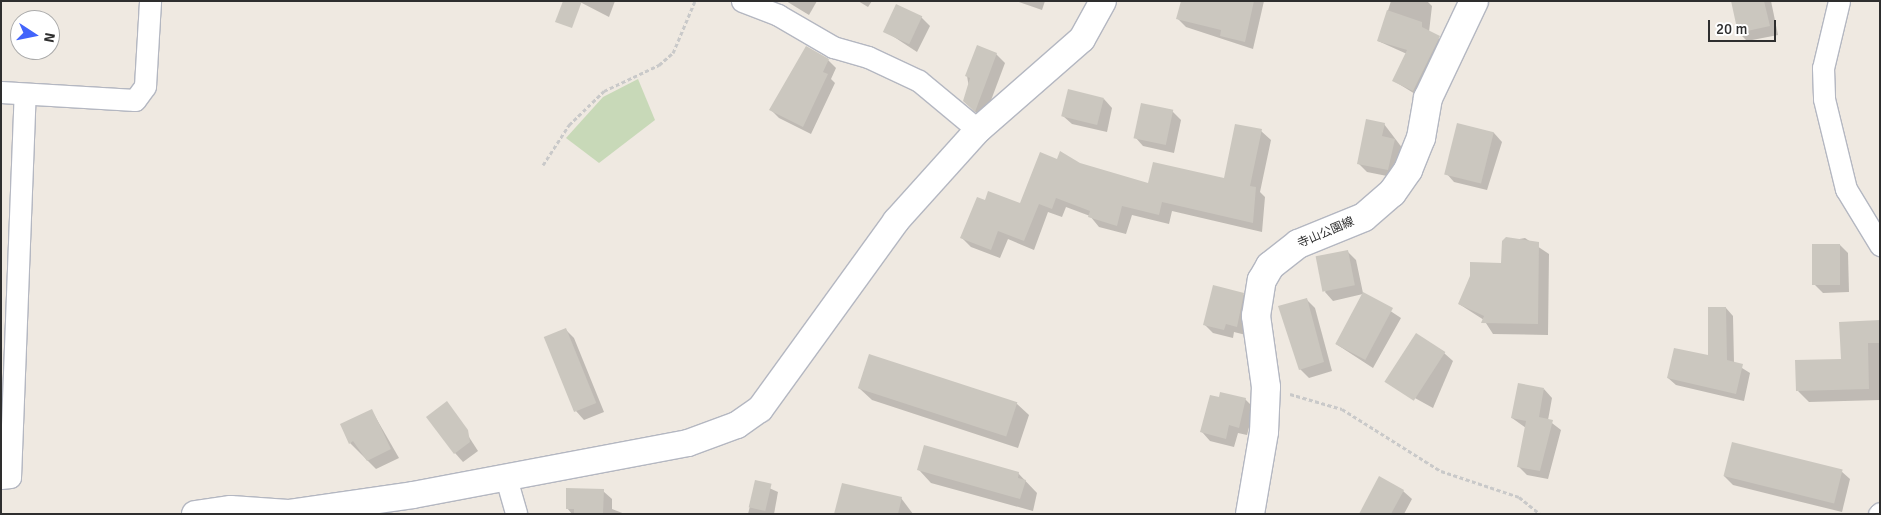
<!DOCTYPE html>
<meta charset="utf-8">
<style>
body{margin:0}
#map{position:relative;width:1881px;height:515px;overflow:hidden;background:#efe9e1;font-family:Signika,"Noto Sans JP",sans-serif}
div>[style]{position:absolute}
.cemetery>*{inset:0;background:#c8d9b8}
.shadow>*{inset:0;background:#0003}
.building>*{inset:0;background:#cbc7bf;transform-origin:0 0}
.path>*{height:3px;margin-top:-1.5px;transform-origin:0;background:repeating-linear-gradient(90deg,#c9c9c9 0 4px,transparent 0 6.5px)}
.roads{filter:drop-shadow(1px 0 #b4b7c1) drop-shadow(-1px 0 #b4b7c1) drop-shadow(0 1px #b4b7c1) drop-shadow(0 -1px #b4b7c1)}
.minor>*{height:21px;margin:-10.5px;padding:0 10.5px;transform-origin:10.5px;border-radius:10.5px;background:#fff}
.tertiary>*{height:26px;margin:-13px;padding:0 13px;transform-origin:13px;border-radius:13px;background:#fff}
.secondary>*{height:28px;margin:-14px;padding:0 14px;transform-origin:14px;border-radius:14px;background:#fff}
span{translate:-50% -50%;white-space:nowrap;text-align:center;line-height:1.15;-webkit-text-stroke:4.5px #fff;paint-order:stroke}
.street-label{font-size:12px;color:#2e2e2e}
.frame{position:absolute;inset:0;border:2px solid #2e2e2e;pointer-events:none}
.north{position:absolute;left:10px;top:10px;width:50px;height:50px;box-sizing:border-box;background:#fff;border:1px solid #ababab;border-radius:50%;rotate:101deg;font-size:14px;font-weight:700;line-height:20px;text-align:center;color:#2e2e2e}
.north::after{content:'';display:block;margin:auto;width:18px;height:22px;background:#4264fb;clip-path:polygon(50% 0,100% 100%,50% 72%,0 100%)}
.scale{position:absolute;left:1708px;top:20px;width:68px;height:22px;box-sizing:border-box;border:2px solid #2e2e2e;border-top:0;padding-left:6px;font-size:15px;line-height:18px;white-space:nowrap;color:#2e2e2e;-webkit-text-stroke:4px #fff;paint-order:stroke}
</style>
<div id="map">
<div class="cemetery">
<div style="clip-path:polygon(638px 79px,655px 120px,599px 163px,566px 138px,603px 97px)"></div>
</div>
<div class="shadow">
<div style="clip-path:polygon(578px 1px,615px 1px,609px 17px)"></div>
<div style="clip-path:polygon(786px 1px,817px 1px,809px 15px)"></div>
<div style="clip-path:polygon(858px 1px,872px 1px,868px 7px)"></div>
<div style="clip-path:polygon(1016px 1px,1045px 1px,1042px 10px)"></div>
<div style="clip-path:polygon(1182px 1px,1264px 1px,1253px 49px,1186px 27px,1178px 19px)"></div>
<div style="clip-path:polygon(1391px 1px,1427px 1px,1432px 6px,1429px 32px,1446px 44px,1420px 97px,1394px 81px,1407px 54px,1378px 41px)"></div>
<div style="clip-path:polygon(1732px 1px,1771px 1px,1778px 35px,1747px 41px,1739px 33px)"></div>
<div style="clip-path:polygon(921px 17px,930px 26px,917px 52px,888px 33px)"></div>
<div style="clip-path:polygon(996px 54px,1005px 63px,984px 119px,973px 110px,967px 76px)"></div>
<div style="clip-path:polygon(828px 60px,836px 68px,831px 79px,835px 83px,811px 134px,779px 118px,771px 110px)"></div>
<div style="clip-path:polygon(1104px 99px,1112px 108px,1107px 132px,1072px 124px,1063px 116px)"></div>
<div style="clip-path:polygon(1172px 111px,1181px 120px,1174px 153px,1143px 146px,1135px 137px)"></div>
<div style="clip-path:polygon(1384px 124px,1403px 149px,1397px 178px,1367px 172px,1359px 164px)"></div>
<div style="clip-path:polygon(1458px 124px,1494px 133px,1502px 142px,1487px 190px,1454px 182px,1446px 173px)"></div>
<div style="clip-path:polygon(1261px 131px,1271px 140px,1260px 192px,1265px 197px,1262px 232px,1172px 211px,1169px 224px,1132px 215px,1126px 234px,1099px 227px,1090px 216px,1066px 207px,1062px 217px,1048px 212px,1034px 250px,1008px 239px,1000px 258px,971px 247px,962px 238px,985px 202px,1020px 205px,1058px 161px,1149px 184px,1225px 180px)"></div>
<div style="clip-path:polygon(1525px 238px,1549px 254px,1548px 335px,1493px 334px,1484px 320px,1459px 304px,1503px 264px,1503px 242px)"></div>
<div style="clip-path:polygon(1840px 245px,1848px 253px,1849px 292px,1823px 293px,1814px 284px)"></div>
<div style="clip-path:polygon(1347px 251px,1356px 260px,1363px 293px,1401px 318px,1373px 368px,1336px 344px,1363px 294px,1333px 301px,1325px 292px)"></div>
<div style="clip-path:polygon(1243px 294px,1252px 303px,1246px 335px,1234px 332px,1233px 338px,1213px 333px,1204px 324px)"></div>
<div style="clip-path:polygon(1306px 299px,1315px 308px,1332px 371px,1309px 378px,1300px 369px)"></div>
<div style="clip-path:polygon(1726px 308px,1733px 316px,1734px 363px,1750px 373px,1744px 401px,1676px 385px,1668px 378px,1709px 357px)"></div>
<div style="clip-path:polygon(1880px 322px,1880px 400px,1809px 402px,1798px 391px,1842px 360px)"></div>
<div style="clip-path:polygon(565px 329px,574px 338px,604px 412px,584px 420px,576px 411px)"></div>
<div style="clip-path:polygon(1444px 353px,1453px 361px,1433px 408px,1395px 387px)"></div>
<div style="clip-path:polygon(859px 388px,1016px 403px,1029px 415px,1018px 448px,872px 400px)"></div>
<div style="clip-path:polygon(1544px 389px,1552px 398px,1548px 420px,1561px 430px,1548px 479px,1527px 475px,1518px 466px,1526px 428px,1512px 418px)"></div>
<div style="clip-path:polygon(1245px 399px,1254px 408px,1247px 435px,1238px 433px,1234px 447px,1210px 441px,1202px 432px)"></div>
<div style="clip-path:polygon(447px 403px,478px 451px,463px 462px,455px 453px)"></div>
<div style="clip-path:polygon(372px 411px,399px 458px,376px 469px,350px 443px)"></div>
<div style="clip-path:polygon(919px 470px,1017px 472px,1037px 493px,1033px 511px,931px 483px)"></div>
<div style="clip-path:polygon(1841px 471px,1850px 479px,1842px 512px,1733px 485px,1724px 476px)"></div>
<div style="clip-path:polygon(756px 482px,778px 492px,774px 514px,748px 514px)"></div>
<div style="clip-path:polygon(603px 491px,612px 499px,612px 509px,625px 514px,572px 514px,567px 508px)"></div>
<div style="clip-path:polygon(1403px 491px,1412px 499px,1404px 514px,1360px 514px)"></div>
<div style="clip-path:polygon(901px 498px,913px 514px,836px 514px)"></div>
</div>
<div class="building">
<div style="clip-path:polygon(563px 1px,582px 1px,572px 28px,555px 22px)"></div>
<div style="clip-path:polygon(1181px 1px,1254px 1px,1245px 42px,1220px 36px,1221px 30px,1176px 19px)"></div>
<div style="clip-path:polygon(1731px 1px,1764px 1px,1770px 26px,1738px 33px)"></div>
<div style="left:896px;top:4px;width:29px;height:31px;rotate:25deg"></div>
<div style="clip-path:polygon(1387px 10px,1422px 22px,1422px 27px,1440px 36px,1413px 91px,1392px 81px,1407px 50px,1377px 41px)"></div>
<div style="clip-path:polygon(977px 45px,997px 53px,975px 112px,963px 101px,970px 78px,965px 76px)"></div>
<div style="clip-path:polygon(806px 46px,829px 59px,823px 72px,828px 74px,803px 127px,769px 110px)"></div>
<div style="left:1068px;top:89px;width:37px;height:28px;rotate:14deg"></div>
<div style="left:1141px;top:103px;width:33px;height:36px;rotate:12deg"></div>
<div style="clip-path:polygon(1366px 119px,1385px 123px,1382px 136px,1395px 139px,1388px 170px,1357px 164px)"></div>
<div style="left:1457px;top:123px;width:38px;height:53px;rotate:14deg"></div>
<div style="clip-path:polygon(1235px 124px,1262px 129px,1250px 186px,1256px 187px,1253px 223px,1162px 202px,1159px 215px,1122px 206px,1117px 226px,1088px 217px,1090px 211px,1056px 198px,1052px 209px,1039px 204px,1024px 241px,998px 231px,991px 250px,960px 238px,977px 197px,985px 200px,988px 191px,1020px 203px,1040px 152px,1057px 159px,1060px 151px,1080px 163px,1148px 183px,1153px 162px,1224px 178px)"></div>
<div style="clip-path:polygon(1506px 237px,1539px 242px,1538px 324px,1481px 323px,1484px 316px,1458px 304px,1470px 276px,1470px 262px,1501px 263px,1502px 241px)"></div>
<div style="left:1812px;top:244px;width:28px;height:41px"></div>
<div style="left:1348px;top:250px;width:36px;height:33px;rotate:79deg"></div>
<div style="clip-path:polygon(1213px 285px,1244px 293px,1237px 327px,1226px 324px,1224px 330px,1203px 325px)"></div>
<div style="left:1363px;top:292px;width:34px;height:59px;rotate:28deg"></div>
<div style="clip-path:polygon(1307px 298px,1324px 362px,1299px 370px,1278px 306px)"></div>
<div style="clip-path:polygon(1708px 307px,1726px 307px,1727px 360px,1743px 364px,1736px 394px,1667px 378px,1674px 348px,1708px 355px)"></div>
<div style="clip-path:polygon(1880px 320px,1880px 343px,1868px 343px,1869px 389px,1796px 391px,1795px 360px,1841px 359px,1839px 322px)"></div>
<div style="left:566px;top:328px;width:81px;height:24px;rotate:68deg"></div>
<div style="left:1416px;top:333px;width:35px;height:58px;rotate:33deg"></div>
<div style="left:869px;top:354px;width:156px;height:36px;rotate:18deg"></div>
<div style="clip-path:polygon(1518px 383px,1544px 388px,1539px 417px,1553px 420px,1540px 471px,1517px 467px,1526px 421px,1511px 418px)"></div>
<div style="clip-path:polygon(1220px 392px,1246px 398px,1239px 428px,1229px 425px,1226px 439px,1200px 432px,1210px 395px,1219px 397px)"></div>
<div style="clip-path:polygon(447px 401px,468px 430px,470px 442px,454px 454px,426px 417px)"></div>
<div style="clip-path:polygon(372px 409px,391px 449px,367px 461px,353px 441px,349px 444px,340px 424px)"></div>
<div style="left:1732px;top:442px;width:114px;height:35px;rotate:14deg"></div>
<div style="clip-path:polygon(924px 445px,1019px 472px,1018px 478px,1026px 480px,1020px 499px,917px 470px)"></div>
<div style="clip-path:polygon(1379px 476px,1404px 490px,1391px 514px,1359px 514px)"></div>
<div style="left:755px;top:480px;width:17px;height:28px;rotate:13deg"></div>
<div style="clip-path:polygon(842px 483px,902px 497px,898px 514px,834px 514px)"></div>
<div style="clip-path:polygon(566px 488px,604px 489px,603px 514px,574px 514px,574px 509px,566px 509px)"></div>
</div>
<div class="path">
<div style="left:543px;top:165px;width:48px;rotate:-57deg"></div>
<div style="left:569px;top:125px;width:49px;rotate:-44.2deg"></div>
<div style="left:604px;top:91px;width:61px;rotate:-25.3deg"></div>
<div style="left:659px;top:65px;width:18px;rotate:-41deg"></div>
<div style="left:673px;top:53px;width:56px;rotate:-67.1deg"></div>
<div style="left:1290px;top:394px;width:54px;rotate:16.1deg"></div>
<div style="left:1342px;top:409px;width:117px;rotate:32.1deg"></div>
<div style="left:1441px;top:471px;width:82px;rotate:18.4deg"></div>
<div style="left:1519px;top:497px;width:27px;rotate:39deg"></div>
</div>
<div class="roads">
<div class="minor">
<div style="left:742px;top:1px;width:39px;rotate:21deg"></div>
<div style="left:778px;top:15px;width:64px;rotate:30.2deg"></div>
<div style="left:833px;top:47px;width:36px;rotate:16deg"></div>
<div style="left:868px;top:57px;width:56px;rotate:25.2deg"></div>
<div style="left:919px;top:81px;width:77px;rotate:39.7deg"></div>
<div style="left:1839px;top:1px;width:69px;rotate:103.4deg"></div>
<div style="left:1823px;top:68px;width:31px;rotate:88deg"></div>
<div style="left:1824px;top:99px;width:93px;rotate:76.3deg"></div>
<div style="left:1846px;top:189px;width:66px;rotate:58.7deg"></div>
<div style="left:1px;top:92px;width:134px;rotate:3.4deg"></div>
<div style="left:135px;top:100px;width:17px;rotate:-54deg"></div>
<div style="left:145px;top:86px;width:85px;rotate:-86.6deg"></div>
<div style="left:1px;top:478px;width:9px;rotate:-6deg"></div>
<div style="left:10px;top:477px;width:383px;rotate:-87.8deg"></div>
<div style="left:506px;top:478px;width:37px;rotate:74deg"></div>
<div style="left:1879px;top:514px;width:1px;rotate:-45deg"></div>
</div>
<div class="tertiary">
<div style="left:195px;top:514px;width:36px;rotate:-8deg"></div>
<div style="left:231px;top:509px;width:57px;rotate:4deg"></div>
<div style="left:288px;top:513px;width:126px;rotate:-8.2deg"></div>
<div style="left:413px;top:495px;width:280px;rotate:-10.7deg"></div>
<div style="left:688px;top:443px;width:52px;rotate:-20.2deg"></div>
<div style="left:737px;top:425px;width:28px;rotate:-35deg"></div>
<div style="left:760px;top:409px;width:232px;rotate:-54.1deg"></div>
<div style="left:896px;top:221px;width:122px;rotate:-48deg"></div>
<div style="left:978px;top:130px;width:138px;rotate:-41.2deg"></div>
<div style="left:1082px;top:39px;width:43px;rotate:-61.1deg"></div>
</div>
<div class="secondary">
<div style="left:1250px;top:514px;width:83px;rotate:-80.3deg"></div>
<div style="left:1264px;top:432px;width:45px;rotate:-87.5deg"></div>
<div style="left:1266px;top:387px;width:72px;rotate:-98deg"></div>
<div style="left:1256px;top:316px;width:36px;rotate:-81deg"></div>
<div style="left:1262px;top:280px;width:16px;rotate:-60deg"></div>
<div style="left:1270px;top:266px;width:36px;rotate:-38deg"></div>
<div style="left:1298px;top:244px;width:71px;rotate:-22.2deg"></div>
<div style="left:1364px;top:217px;width:37px;rotate:-41deg"></div>
<div style="left:1392px;top:193px;width:28px;rotate:-55deg"></div>
<div style="left:1408px;top:170px;width:35px;rotate:-68deg"></div>
<div style="left:1421px;top:138px;width:41px;rotate:-80.1deg"></div>
<div style="left:1428px;top:98px;width:107px;rotate:-64.6deg"></div>
</div>
</div>
<div class="street-label">
<span style="left:1326px;top:233px;rotate:-23deg">寺山公園線</span>
</div>
<div class="frame"></div>
<div class="north">N</div>
<div class="scale">20 m</div>
</div>
